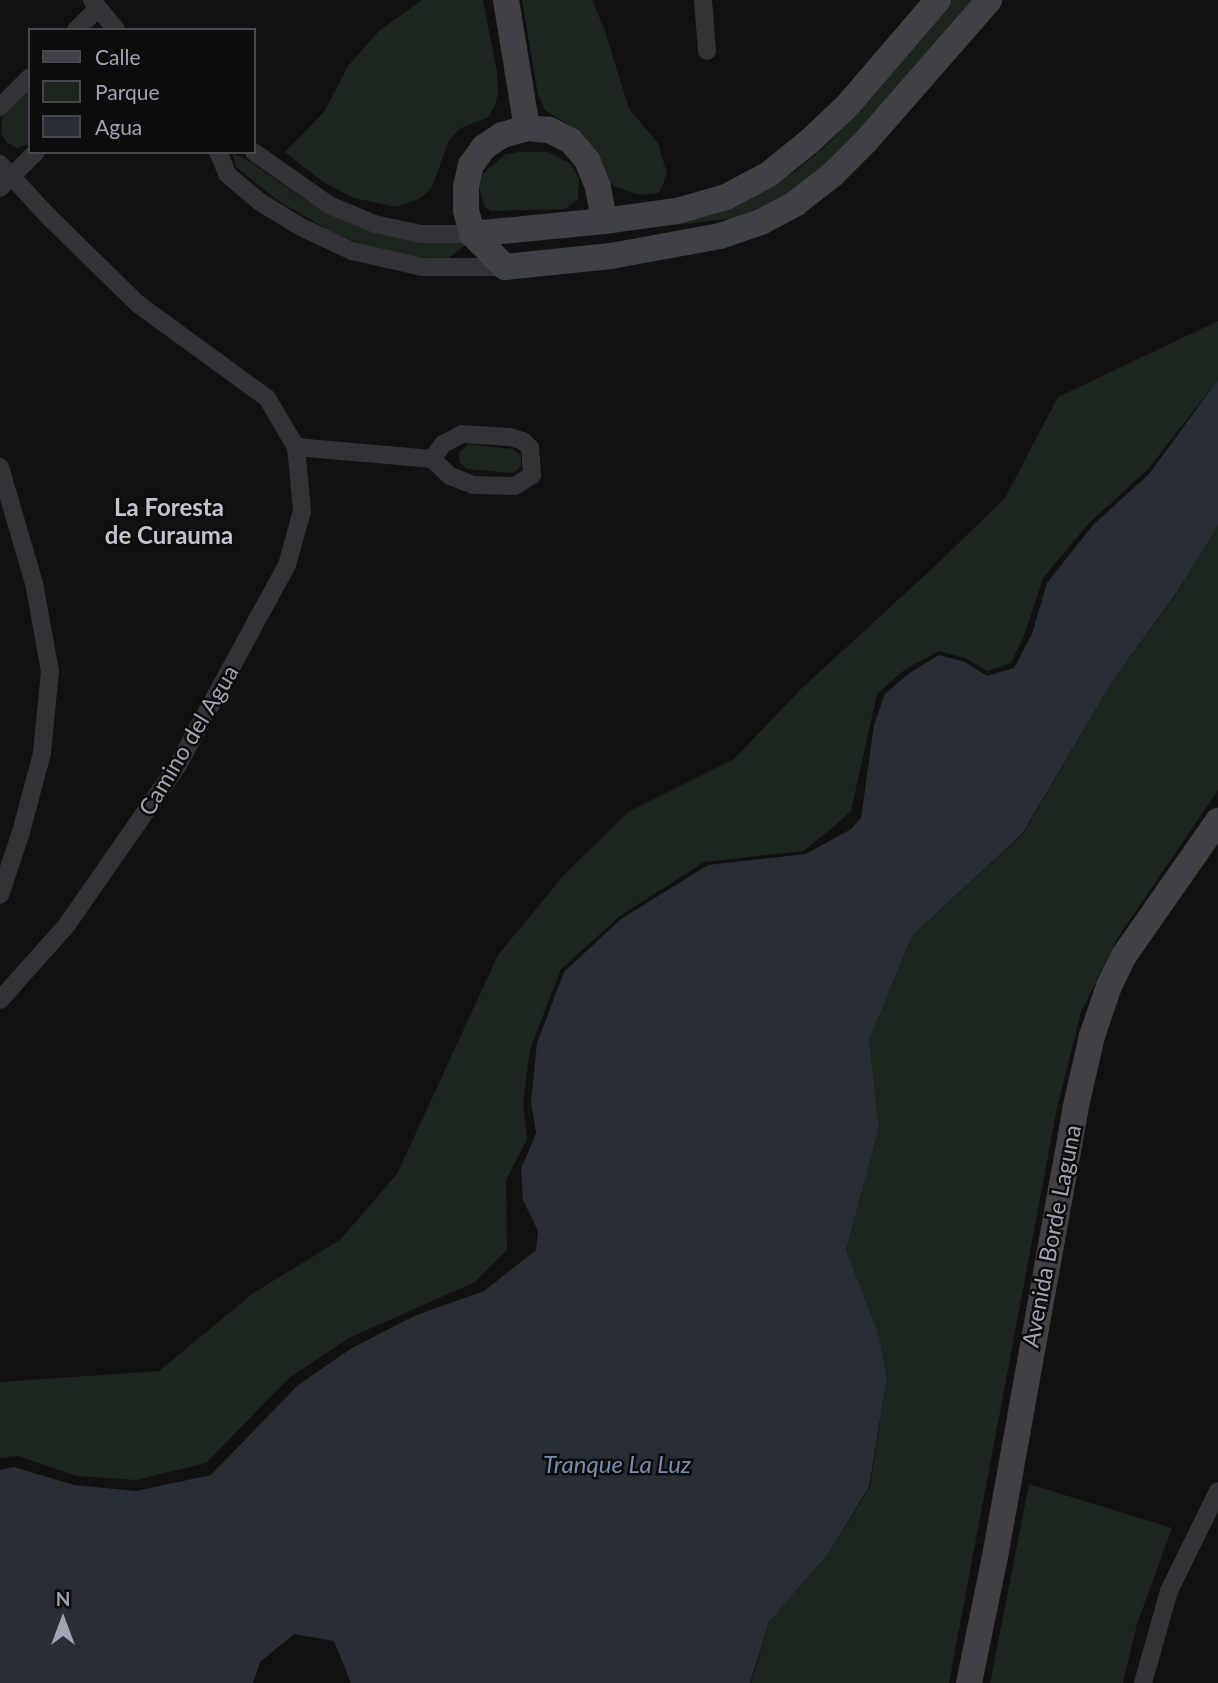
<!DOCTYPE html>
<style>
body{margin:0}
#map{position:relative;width:1218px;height:1683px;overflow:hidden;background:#111112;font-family:Lato,sans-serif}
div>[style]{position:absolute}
.green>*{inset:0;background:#1d251f}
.water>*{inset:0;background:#282d36}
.street>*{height:18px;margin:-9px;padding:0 9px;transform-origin:9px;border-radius:9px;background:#323237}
.secondary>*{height:26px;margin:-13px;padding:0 13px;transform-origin:13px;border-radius:13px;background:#404147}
span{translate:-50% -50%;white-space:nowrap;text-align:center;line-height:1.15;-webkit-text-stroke:5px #0c0c0d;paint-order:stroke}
.street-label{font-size:23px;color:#a2a4b3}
.neighbourhood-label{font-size:24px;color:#c3c4cf;font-weight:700}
.water-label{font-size:24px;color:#798cae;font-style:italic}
.legend{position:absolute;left:28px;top:28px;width:228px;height:126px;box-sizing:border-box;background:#0c0c0d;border:2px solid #48494f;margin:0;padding:9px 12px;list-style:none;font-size:21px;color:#a2a4b3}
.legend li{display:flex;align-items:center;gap:14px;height:35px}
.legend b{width:35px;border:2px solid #48494f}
.north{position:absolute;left:28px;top:1585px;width:70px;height:70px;-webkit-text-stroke:5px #0c0c0d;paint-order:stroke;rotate:0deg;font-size:19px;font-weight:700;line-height:28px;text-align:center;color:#a2a4b3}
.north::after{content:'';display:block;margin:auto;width:24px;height:32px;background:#a2a4b3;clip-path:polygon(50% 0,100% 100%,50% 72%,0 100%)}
</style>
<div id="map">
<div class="green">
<div style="clip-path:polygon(422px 0,483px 0,497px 72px,498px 92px,495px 106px,488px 117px,461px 128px,449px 140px,435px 179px,430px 190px,419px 199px,397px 207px,354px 198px,323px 182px,285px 152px,324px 112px,348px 66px,379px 31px)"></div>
<div style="clip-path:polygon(522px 0,592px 0,605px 31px,629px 109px,658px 143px,667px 174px,659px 193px,640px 195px,613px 186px,583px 134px,545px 110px,538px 95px)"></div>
<div style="clip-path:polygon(952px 0,977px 0,869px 128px,806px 185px,748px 217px,647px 228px,741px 200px,794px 172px,828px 144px)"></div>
<div style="clip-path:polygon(30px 90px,30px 144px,17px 148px,7px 143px,1px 133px,2px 117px)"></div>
<div style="clip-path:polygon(519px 152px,548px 152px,571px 164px,579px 178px,578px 199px,565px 209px,491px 211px,484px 206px,479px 187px,483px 174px,504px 155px)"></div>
<div style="clip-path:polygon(233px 154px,246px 159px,311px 204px,376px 232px,418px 242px,468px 243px,449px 258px,410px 257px,370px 248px,328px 230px,277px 200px,236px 167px)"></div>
<div style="clip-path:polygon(1218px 321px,1218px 380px,1148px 469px,1088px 524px,1043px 578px,1025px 633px,1011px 663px,988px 671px,965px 658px,939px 651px,904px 670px,877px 694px,851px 811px,831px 829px,803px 851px,704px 862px,620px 916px,561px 969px,530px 1049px,523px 1104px,527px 1139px,506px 1180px,507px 1250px,475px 1282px,349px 1338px,289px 1378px,206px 1463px,136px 1480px,77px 1476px,18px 1456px,0 1458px,0 1382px,159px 1371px,252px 1294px,341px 1239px,397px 1174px,498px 955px,564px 875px,628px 812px,734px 759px,802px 688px,935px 566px,1005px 498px,1058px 397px)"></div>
<div style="clip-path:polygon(468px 444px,513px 449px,521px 455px,521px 466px,514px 473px,467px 469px,459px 462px,459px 453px)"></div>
<div style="clip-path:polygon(1218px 521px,1218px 790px,1117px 939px,1081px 1012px,1057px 1108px,949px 1683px,751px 1683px,769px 1622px,828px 1554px,870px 1487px,887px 1377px,878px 1332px,846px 1250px,879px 1128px,869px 1040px,912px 936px,1023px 834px,1112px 682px,1177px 593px)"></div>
<div style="clip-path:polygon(1029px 1484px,1172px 1528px,1137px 1624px,1123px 1683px,990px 1683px)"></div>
</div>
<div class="water">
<div style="clip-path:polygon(1218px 380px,1218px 525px,1177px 592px,1112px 682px,1022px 834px,912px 936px,869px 1040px,879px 1128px,846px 1250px,878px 1332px,887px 1377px,869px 1487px,828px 1554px,769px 1622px,750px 1683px,351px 1683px,334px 1641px,294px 1634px,260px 1662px,253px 1683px,0 1683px,0 1470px,14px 1467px,74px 1485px,136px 1491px,211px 1475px,298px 1385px,352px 1348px,414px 1316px,484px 1291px,536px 1250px,538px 1231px,523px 1200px,521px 1169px,536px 1133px,531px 1102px,537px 1043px,564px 972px,621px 919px,708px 865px,806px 854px,851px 829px,861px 818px,874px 725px,885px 694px,908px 674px,939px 655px,965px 662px,987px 676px,1014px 668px,1032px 634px,1047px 583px,1093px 525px,1149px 474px)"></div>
</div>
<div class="street">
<div style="left:92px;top:0;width:38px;rotate:51deg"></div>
<div style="left:703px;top:0;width:51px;rotate:85.5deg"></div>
<div style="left:76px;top:30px;width:31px;rotate:-45deg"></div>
<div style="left:0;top:107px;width:42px;rotate:-45deg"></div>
<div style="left:218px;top:152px;width:25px;rotate:67deg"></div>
<div style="left:228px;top:175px;width:42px;rotate:40.2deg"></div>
<div style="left:260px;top:202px;width:48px;rotate:31.4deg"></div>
<div style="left:301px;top:227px;width:56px;rotate:25.2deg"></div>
<div style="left:352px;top:251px;width:72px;rotate:12.9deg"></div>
<div style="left:422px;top:267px;width:83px"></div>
<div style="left:254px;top:152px;width:92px;rotate:35.2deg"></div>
<div style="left:329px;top:205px;width:50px;rotate:22.4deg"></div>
<div style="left:375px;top:224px;width:47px;rotate:12.3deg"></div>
<div style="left:421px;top:234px;width:51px"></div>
<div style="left:0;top:164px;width:71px;rotate:47.3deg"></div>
<div style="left:48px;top:216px;width:126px;rotate:44.4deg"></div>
<div style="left:138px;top:304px;width:160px;rotate:36.1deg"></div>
<div style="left:267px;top:398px;width:57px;rotate:59.4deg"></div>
<div style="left:296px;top:447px;width:64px;rotate:84.6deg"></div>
<div style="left:302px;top:511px;width:56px;rotate:105.5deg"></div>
<div style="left:287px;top:565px;width:228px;rotate:118.6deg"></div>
<div style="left:178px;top:765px;width:196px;rotate:124.8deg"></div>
<div style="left:66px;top:926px;width:99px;rotate:131.7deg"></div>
<div style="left:0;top:188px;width:51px;rotate:-45deg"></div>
<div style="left:296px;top:447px;width:137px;rotate:5deg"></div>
<div style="left:432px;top:459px;width:25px;rotate:43deg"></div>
<div style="left:450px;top:476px;width:25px;rotate:21deg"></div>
<div style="left:473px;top:485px;width:42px;rotate:1.4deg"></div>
<div style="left:515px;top:486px;width:20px;rotate:-33deg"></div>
<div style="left:532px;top:475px;width:27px;rotate:-94deg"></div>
<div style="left:530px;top:448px;width:10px;rotate:-135deg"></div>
<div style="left:523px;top:441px;width:14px;rotate:-163deg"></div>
<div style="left:510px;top:437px;width:48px;rotate:-176.4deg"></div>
<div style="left:462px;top:434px;width:21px;rotate:152deg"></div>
<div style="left:443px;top:444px;width:19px;rotate:126deg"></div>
<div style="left:0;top:467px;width:121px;rotate:73.7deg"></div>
<div style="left:34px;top:583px;width:89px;rotate:79.7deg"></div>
<div style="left:50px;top:671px;width:82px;rotate:95.6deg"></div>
<div style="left:42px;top:753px;width:82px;rotate:104.9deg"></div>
<div style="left:21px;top:832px;width:66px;rotate:108.4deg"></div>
<div style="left:1143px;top:1683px;width:96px;rotate:-74.2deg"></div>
<div style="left:1169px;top:1591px;width:111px;rotate:-63.9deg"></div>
</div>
<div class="secondary">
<div style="left:506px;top:0;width:130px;rotate:80.7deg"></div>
<div style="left:604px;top:221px;width:35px;rotate:-100deg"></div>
<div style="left:598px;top:187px;width:29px;rotate:-112deg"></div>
<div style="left:587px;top:160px;width:25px;rotate:-130deg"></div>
<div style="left:571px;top:141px;width:25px;rotate:-153deg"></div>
<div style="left:549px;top:130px;width:22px;rotate:-175deg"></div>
<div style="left:527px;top:128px;width:26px;rotate:164deg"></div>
<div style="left:502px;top:135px;width:22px;rotate:146deg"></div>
<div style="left:484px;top:147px;width:22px;rotate:126deg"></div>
<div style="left:471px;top:165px;width:22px;rotate:103deg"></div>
<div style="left:466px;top:186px;width:24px;rotate:90deg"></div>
<div style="left:466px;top:210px;width:25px;rotate:76deg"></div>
<div style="left:472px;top:234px;width:47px;rotate:45deg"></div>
<div style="left:505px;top:267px;width:107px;rotate:-5.9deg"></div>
<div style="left:611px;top:256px;width:111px;rotate:-10.4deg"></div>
<div style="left:720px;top:236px;width:43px;rotate:-18.9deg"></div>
<div style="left:761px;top:222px;width:40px;rotate:-28deg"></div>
<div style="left:796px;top:203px;width:46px;rotate:-37.9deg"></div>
<div style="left:832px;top:175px;width:49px;rotate:-45deg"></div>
<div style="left:867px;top:140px;width:186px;rotate:-48.9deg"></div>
<div style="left:472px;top:234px;width:133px;rotate:-5.6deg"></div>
<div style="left:604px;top:221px;width:74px;rotate:-7.8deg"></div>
<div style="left:677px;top:211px;width:51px;rotate:-15.9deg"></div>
<div style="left:726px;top:197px;width:49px;rotate:-28.1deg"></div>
<div style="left:769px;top:174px;width:55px;rotate:-39.1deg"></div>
<div style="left:812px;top:139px;width:48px;rotate:-43.3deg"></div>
<div style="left:847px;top:106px;width:140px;rotate:-49.4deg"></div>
<div style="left:969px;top:1683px;width:135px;rotate:-78.4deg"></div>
<div style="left:996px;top:1551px;width:448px;rotate:-79.8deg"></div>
<div style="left:1075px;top:1110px;width:76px;rotate:-77.1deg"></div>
<div style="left:1092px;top:1036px;width:53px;rotate:-71.2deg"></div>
<div style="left:1109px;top:986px;width:32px;rotate:-64deg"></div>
<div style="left:1123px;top:957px;width:166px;rotate:-55.1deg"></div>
</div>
<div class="street-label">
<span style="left:188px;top:740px;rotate:-59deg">Camino del Agua</span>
<span style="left:1051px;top:1236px;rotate:-79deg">Avenida Borde Laguna</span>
</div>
<div class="neighbourhood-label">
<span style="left:169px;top:521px">La Foresta<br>de Curauma</span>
</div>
<div class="water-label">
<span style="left:617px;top:1464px">Tranque La Luz</span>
</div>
<ul class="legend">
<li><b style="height:9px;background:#404147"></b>Calle</li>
<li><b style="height:19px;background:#1d251f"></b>Parque</li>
<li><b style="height:19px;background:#282d36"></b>Agua</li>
</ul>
<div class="north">N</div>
</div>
